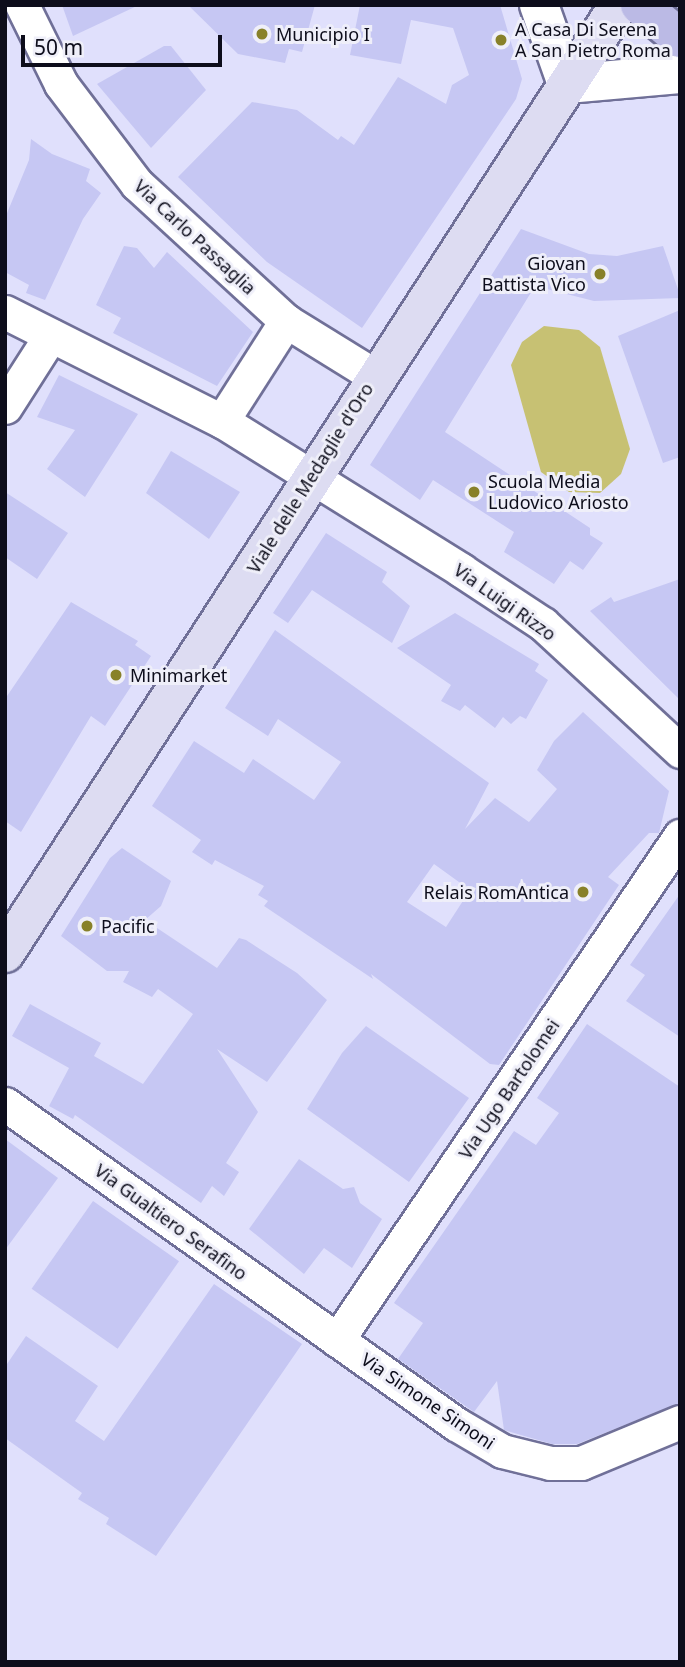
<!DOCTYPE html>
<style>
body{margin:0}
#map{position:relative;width:685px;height:1667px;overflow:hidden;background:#e0e0fc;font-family:"Noto Sans",sans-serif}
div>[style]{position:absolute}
.green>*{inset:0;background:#c7c173}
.building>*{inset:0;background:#c6c7f3;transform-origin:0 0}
.roads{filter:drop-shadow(2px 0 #707098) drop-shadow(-2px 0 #707098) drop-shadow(0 2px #707098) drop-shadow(0 -2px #707098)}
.minor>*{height:33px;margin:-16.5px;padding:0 16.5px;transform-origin:16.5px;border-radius:16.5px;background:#fff}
.tertiary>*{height:38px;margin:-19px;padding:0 19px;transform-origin:19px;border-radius:19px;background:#fff}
.secondary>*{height:38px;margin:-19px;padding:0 19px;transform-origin:19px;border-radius:19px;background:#dddcf2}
.primary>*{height:38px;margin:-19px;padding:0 19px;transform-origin:19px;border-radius:19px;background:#bbbae5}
.dots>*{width:19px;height:19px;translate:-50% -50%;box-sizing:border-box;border:4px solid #efeff9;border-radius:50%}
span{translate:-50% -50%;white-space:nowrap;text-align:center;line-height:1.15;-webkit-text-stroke:6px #efeff9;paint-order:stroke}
.poi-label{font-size:18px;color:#0d0d1b}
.left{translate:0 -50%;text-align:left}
.right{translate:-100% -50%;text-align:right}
.street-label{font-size:18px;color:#0d0d1b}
.frame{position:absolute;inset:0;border:7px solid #0d0d1b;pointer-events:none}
.scale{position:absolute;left:21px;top:35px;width:201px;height:32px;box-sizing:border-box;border:4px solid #0d0d1b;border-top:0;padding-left:9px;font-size:21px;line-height:24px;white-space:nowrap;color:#0d0d1b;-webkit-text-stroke:5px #efeff9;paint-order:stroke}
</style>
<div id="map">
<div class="green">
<div style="clip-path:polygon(544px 326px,579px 330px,600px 347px,630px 449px,621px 474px,600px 493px,569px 492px,541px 472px,511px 365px,522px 342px)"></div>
</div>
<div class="building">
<div style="clip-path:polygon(62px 5px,139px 5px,73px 36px)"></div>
<div style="clip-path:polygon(188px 5px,315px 5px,302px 52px,289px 49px,285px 63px,238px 54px)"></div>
<div style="clip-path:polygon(360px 5px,500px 5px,522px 79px,516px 99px,362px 328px,267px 262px,178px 177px,252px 102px,297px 110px,338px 140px,341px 136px,354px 145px,398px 77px,446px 104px,452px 85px,469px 75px,453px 28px,411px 20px,401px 64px,350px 55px)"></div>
<div style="clip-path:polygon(164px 46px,171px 46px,206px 90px,151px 148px,97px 84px)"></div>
<div style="clip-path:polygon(31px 139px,52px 154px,90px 169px,86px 181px,101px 193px,83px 219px,45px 300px,26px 293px,29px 285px,5px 272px,5px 218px,29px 160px)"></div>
<div style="clip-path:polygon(521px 229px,589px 254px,617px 256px,663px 246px,680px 295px,680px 298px,594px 301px,535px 286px,445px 432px,590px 528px,590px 535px,603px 543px,583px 570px,570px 561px,554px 584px,504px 552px,514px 532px,433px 480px,420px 500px,370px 465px)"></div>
<div style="clip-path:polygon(124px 246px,137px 248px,154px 268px,167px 252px,253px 332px,217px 386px,113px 333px,121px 318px,96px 305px)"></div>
<div style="clip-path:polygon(680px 310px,680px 457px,663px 463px,618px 336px)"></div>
<div style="clip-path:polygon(59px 375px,138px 414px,85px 497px,47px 469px,75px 430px,37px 417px)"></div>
<div style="clip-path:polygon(171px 451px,240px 492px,209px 539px,146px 493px)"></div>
<div style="clip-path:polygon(5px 492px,68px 533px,37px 579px,5px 557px)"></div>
<div style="clip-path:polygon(326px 533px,387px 572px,382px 582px,410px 606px,392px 643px,312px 590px,288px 623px,273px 613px)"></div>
<div style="clip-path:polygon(680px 579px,680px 700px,590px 611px,611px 597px,614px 602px)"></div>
<div style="clip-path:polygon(71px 602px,138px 641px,135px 645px,151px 656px,105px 726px,91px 716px,21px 832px,5px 821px,5px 699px)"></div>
<div style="clip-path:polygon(455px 613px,539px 664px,535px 671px,548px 680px,526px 719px,520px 716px,511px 724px,503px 717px,495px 728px,465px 705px,460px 711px,441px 701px,451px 685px,397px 648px)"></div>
<div style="clip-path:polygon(evenodd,275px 630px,489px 783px,465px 829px,495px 798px,529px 822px,557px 789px,537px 770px,554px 741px,583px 712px,669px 791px,659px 833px,649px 833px,608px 877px,619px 885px,499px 1065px,490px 1064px,371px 974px,373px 979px,264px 906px,268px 901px,258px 895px,264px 886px,215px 860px,212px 865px,192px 852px,201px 840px,152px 806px,194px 741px,244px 773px,253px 759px,314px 800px,341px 762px,278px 719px,268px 736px,225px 708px,275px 630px,434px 864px,470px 890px,446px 927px,407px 902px,434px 864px)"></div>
<div style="clip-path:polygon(122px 848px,171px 881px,161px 906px,145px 920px,217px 968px,239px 938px,246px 940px,297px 973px,327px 1000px,267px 1082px,217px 1049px,258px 1112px,226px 1163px,239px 1172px,224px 1196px,212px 1186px,201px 1203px,75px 1115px,73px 1119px,49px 1106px,69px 1068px,12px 1036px,30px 1004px,101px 1043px,94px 1056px,143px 1084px,193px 1014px,158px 989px,152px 997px,123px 982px,129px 971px,107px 971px,61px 936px,110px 858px)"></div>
<div style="clip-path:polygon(680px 894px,680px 1037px,626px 1001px,645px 975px,630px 965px)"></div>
<div style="clip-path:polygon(587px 1024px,680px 1087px,680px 1403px,577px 1444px,552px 1444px,504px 1430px,497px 1381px,474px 1412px,398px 1359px,423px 1323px,394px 1303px,514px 1131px,536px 1145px,559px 1113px,537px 1098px)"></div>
<div style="clip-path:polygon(366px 1026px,469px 1098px,409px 1182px,307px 1109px,342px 1053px)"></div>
<div style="clip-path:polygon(5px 1139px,58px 1178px,5px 1250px)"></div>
<div style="clip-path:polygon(299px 1159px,343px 1189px,354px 1187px,360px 1203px,382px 1219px,352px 1268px,324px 1248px,304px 1274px,249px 1229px)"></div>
<div style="left:93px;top:1201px;width:105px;height:107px;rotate:35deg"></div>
<div style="clip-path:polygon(214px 1284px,302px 1344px,156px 1556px,106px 1524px,109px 1518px,78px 1499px,82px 1493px,5px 1438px,5px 1367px,26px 1336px,98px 1386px,75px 1421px,104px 1441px)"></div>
</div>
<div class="roads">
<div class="minor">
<div style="left:22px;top:5px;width:88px;rotate:63.7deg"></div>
<div style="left:61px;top:84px;width:126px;rotate:52.8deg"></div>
<div style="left:137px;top:184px;width:202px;rotate:42.6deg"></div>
<div style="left:286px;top:321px;width:105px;rotate:31.7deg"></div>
<div style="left:5px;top:312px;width:243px;rotate:26.7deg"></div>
<div style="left:222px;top:421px;width:282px;rotate:31.9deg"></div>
<div style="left:461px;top:570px;width:98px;rotate:33.4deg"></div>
<div style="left:543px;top:624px;width:187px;rotate:42.8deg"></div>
<div style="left:5px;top:407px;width:85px;rotate:-57.4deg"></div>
<div style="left:222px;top:421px;width:119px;rotate:-57.4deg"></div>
<div style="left:5px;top:1104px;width:553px;rotate:35.36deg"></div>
<div style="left:456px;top:1424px;width:53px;rotate:30.4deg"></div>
<div style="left:502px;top:1451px;width:49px;rotate:14deg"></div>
<div style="left:550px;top:1463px;width:31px"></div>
<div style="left:581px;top:1463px;width:107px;rotate:-22.5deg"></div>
<div style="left:337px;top:1340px;width:610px;rotate:-55.76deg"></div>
</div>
<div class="tertiary">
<div style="left:539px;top:5px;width:84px;rotate:70.5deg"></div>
<div style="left:567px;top:84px;width:113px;rotate:-5.1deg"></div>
</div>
<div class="secondary">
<div style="left:5px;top:953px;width:1129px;rotate:-57.07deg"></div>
</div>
<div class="primary">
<div style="left:640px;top:5px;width:52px;rotate:39.5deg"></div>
</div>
</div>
<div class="dots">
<div style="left:262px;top:34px;background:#888129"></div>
<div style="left:501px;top:40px;background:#888129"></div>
<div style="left:600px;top:274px;background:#888129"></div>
<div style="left:474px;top:492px;background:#888129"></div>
<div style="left:116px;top:675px;background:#888129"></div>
<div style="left:583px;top:892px;background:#888129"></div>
<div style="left:87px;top:926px;background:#888129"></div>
</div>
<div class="poi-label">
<span class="left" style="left:515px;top:40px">A Casa Di Serena<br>A San Pietro Roma</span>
<span class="left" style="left:276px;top:34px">Municipio I</span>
<span class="right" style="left:586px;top:274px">Giovan<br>Battista Vico</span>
<span class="left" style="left:488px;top:492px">Scuola Media<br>Ludovico Ariosto</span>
<span class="left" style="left:130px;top:675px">Minimarket</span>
<span class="right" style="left:569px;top:892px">Relais RomAntica</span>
<span class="left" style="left:101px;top:926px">Pacific</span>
</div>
<div class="street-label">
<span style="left:195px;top:237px;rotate:43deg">Via Carlo Passaglia</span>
<span style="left:310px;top:478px;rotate:-58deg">Viale delle Medaglie d'Oro</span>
<span style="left:505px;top:602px;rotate:35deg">Via Luigi Rizzo</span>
<span style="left:509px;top:1089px;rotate:-56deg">Via Ugo Bartolomei</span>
<span style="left:171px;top:1222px;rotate:36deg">Via Gualtiero Serafino</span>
<span style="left:428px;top:1401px;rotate:34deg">Via Simone Simoni</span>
</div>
<div class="frame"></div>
<div class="scale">50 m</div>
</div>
